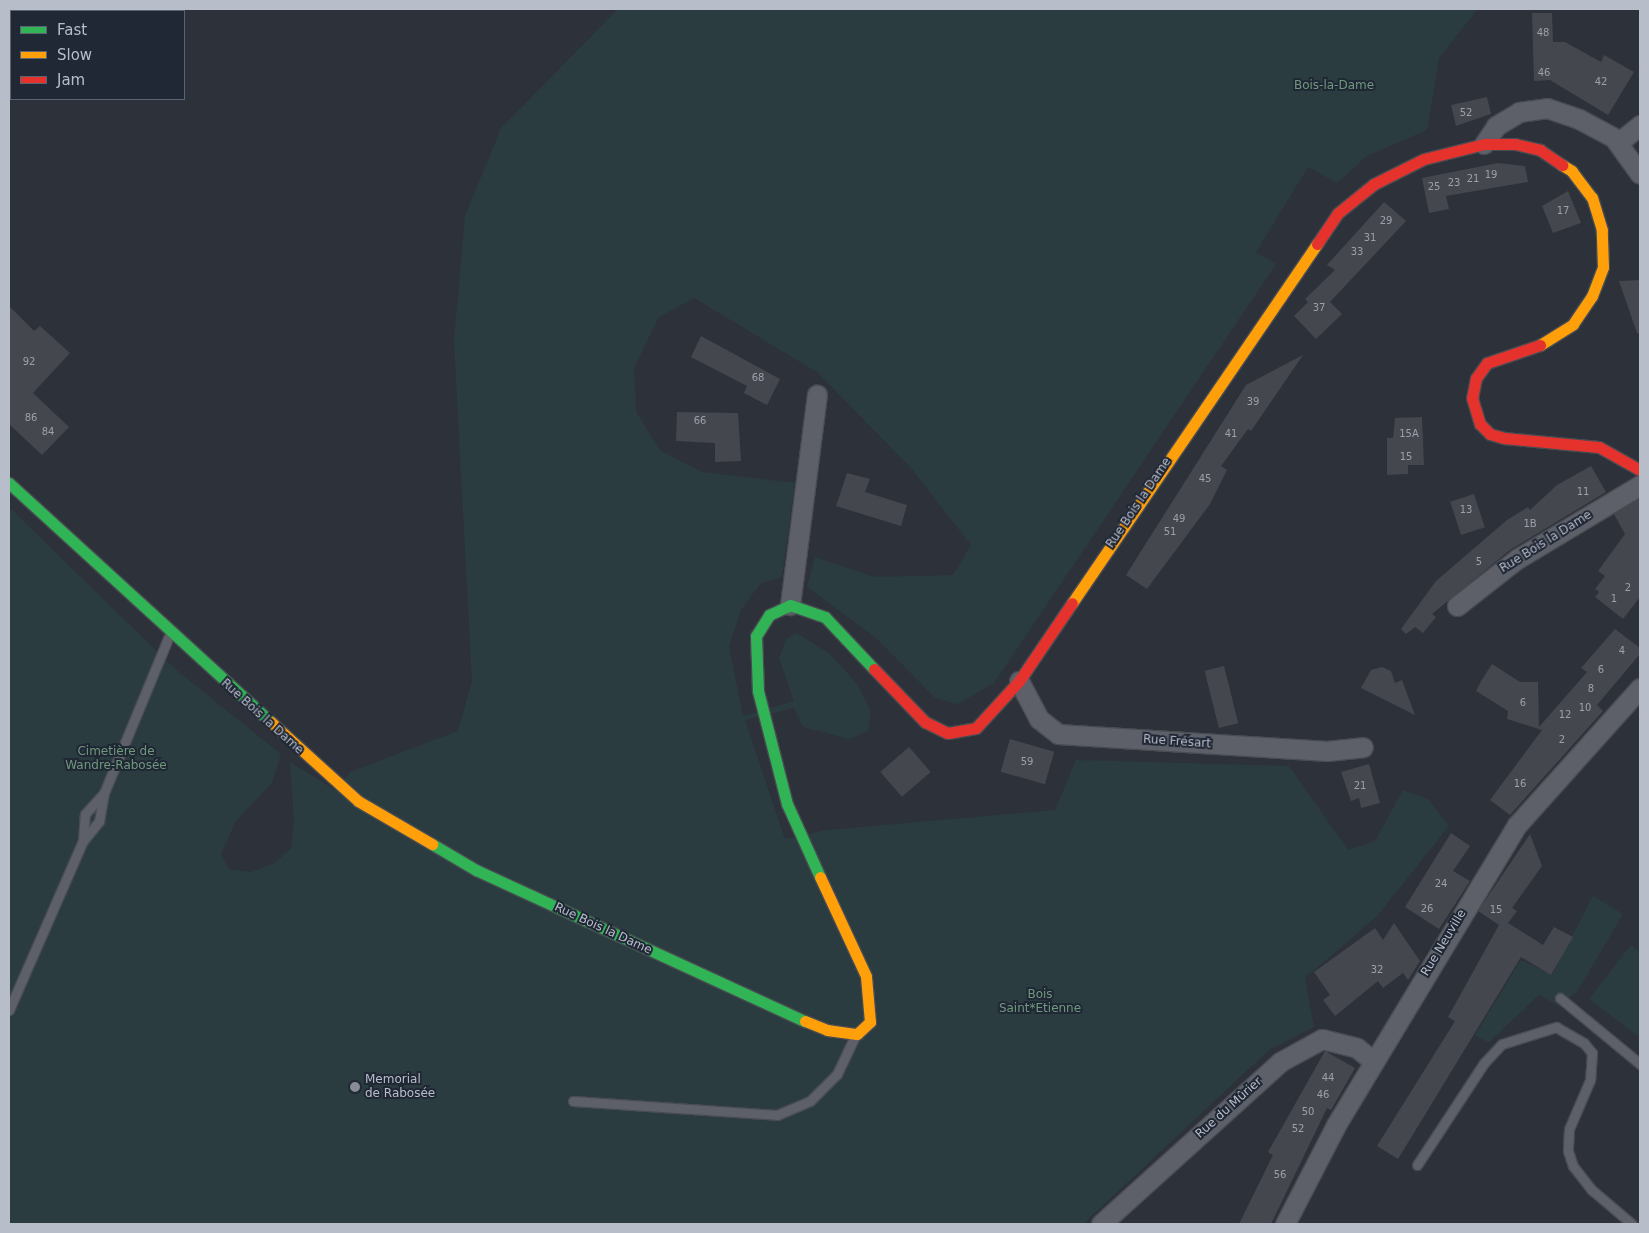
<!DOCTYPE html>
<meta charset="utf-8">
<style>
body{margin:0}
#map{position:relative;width:1649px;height:1233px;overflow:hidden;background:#2d3139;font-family:"DejaVu Sans",sans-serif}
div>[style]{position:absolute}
.green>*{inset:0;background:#2a3c40}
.building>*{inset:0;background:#44474e;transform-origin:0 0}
.roads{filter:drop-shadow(1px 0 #494c52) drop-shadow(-1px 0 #494c52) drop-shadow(0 1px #494c52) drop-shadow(0 -1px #494c52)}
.lane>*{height:9px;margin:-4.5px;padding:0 4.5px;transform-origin:4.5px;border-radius:4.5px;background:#5d6068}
.street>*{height:19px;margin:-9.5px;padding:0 9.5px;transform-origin:9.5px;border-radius:9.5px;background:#5d6068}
.fast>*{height:11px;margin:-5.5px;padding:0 5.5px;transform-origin:5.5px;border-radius:5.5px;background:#30b455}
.slow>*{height:11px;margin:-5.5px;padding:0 5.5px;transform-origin:5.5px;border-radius:5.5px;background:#ff9f0a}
.jam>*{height:11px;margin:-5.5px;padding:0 5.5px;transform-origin:5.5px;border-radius:5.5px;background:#e5322d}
.dots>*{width:14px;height:14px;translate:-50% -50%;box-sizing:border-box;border:2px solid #202735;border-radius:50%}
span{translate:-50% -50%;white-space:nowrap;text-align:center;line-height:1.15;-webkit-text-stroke:4px #202735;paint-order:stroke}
.number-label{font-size:10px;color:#9ba0ab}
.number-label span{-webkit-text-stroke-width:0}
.park-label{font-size:12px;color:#70997c}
.street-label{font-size:12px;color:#b8bdca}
.poi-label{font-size:12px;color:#b8bdca}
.left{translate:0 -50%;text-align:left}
.frame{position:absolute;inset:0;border:10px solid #b8bdca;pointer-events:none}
.legend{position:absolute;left:10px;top:10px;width:175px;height:90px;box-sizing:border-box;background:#202735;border:1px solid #5d6371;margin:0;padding:6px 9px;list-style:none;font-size:15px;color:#b8bdca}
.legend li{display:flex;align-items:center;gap:10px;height:25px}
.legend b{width:25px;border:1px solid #5d6371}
</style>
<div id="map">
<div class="green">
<div style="clip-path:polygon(618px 9px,1478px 9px,1439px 58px,1427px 130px,1367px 156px,1337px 183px,1308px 167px,1256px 252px,1276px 264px,994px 683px,958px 704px,935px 698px,874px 636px,807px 587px,815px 557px,874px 577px,953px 575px,971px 545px,911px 468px,817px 372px,694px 298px,659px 317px,634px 368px,636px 412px,661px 451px,702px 472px,795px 483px,782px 577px,760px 584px,741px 610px,729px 646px,743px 716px,794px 701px,779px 658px,786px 639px,797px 633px,830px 654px,857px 684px,871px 712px,868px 731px,850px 739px,803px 727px,794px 708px,745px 720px,785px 839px,827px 830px,1055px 810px,1076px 760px,1289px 766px,1348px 850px,1375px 841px,1403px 790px,1428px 799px,1449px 826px,1377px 916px,1305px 978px,1314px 1027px,1269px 1050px,1083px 1224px,9px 1224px,9px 507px,174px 668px,281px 754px,272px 783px,235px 822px,221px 855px,229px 869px,251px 872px,273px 864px,291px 849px,294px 823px,290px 762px,335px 790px,350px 772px,458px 731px,472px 681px,454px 341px,465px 216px,501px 128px)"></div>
<div style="clip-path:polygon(1593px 896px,1623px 914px,1577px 992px,1559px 1006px,1539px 995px,1488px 1043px,1475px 1035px,1521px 960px,1552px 975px)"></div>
<div style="clip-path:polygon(1631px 945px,1640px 952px,1640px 1038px,1589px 999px)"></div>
</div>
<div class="building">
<div style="clip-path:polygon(1532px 13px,1552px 13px,1553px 42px,1565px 42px,1601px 62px,1604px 55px,1634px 72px,1608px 115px,1550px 80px,1534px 81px)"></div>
<div style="clip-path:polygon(1487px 97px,1491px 114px,1456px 126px,1451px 105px)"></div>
<div style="clip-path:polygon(1498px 163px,1525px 166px,1528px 182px,1446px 196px,1449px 209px,1429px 213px,1422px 178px)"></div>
<div style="clip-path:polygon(1568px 191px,1581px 223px,1553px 233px,1542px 206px)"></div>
<div style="clip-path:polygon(1384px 202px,1406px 221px,1330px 302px,1342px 314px,1316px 339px,1294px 316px,1308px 302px,1305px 299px,1335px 270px,1327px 265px)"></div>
<div style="clip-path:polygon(1640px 280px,1640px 333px,1637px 333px,1619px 281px)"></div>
<div style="clip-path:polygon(9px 306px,34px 331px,40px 326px,70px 353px,33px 393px,69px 427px,42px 455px,9px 424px)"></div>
<div style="clip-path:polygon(701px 336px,780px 379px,767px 405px,744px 393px,747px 386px,691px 357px)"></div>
<div style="clip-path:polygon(1303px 355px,1251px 431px,1248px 429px,1221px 466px,1227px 470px,1210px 504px,1147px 589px,1126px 575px,1246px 385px)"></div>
<div style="clip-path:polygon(677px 412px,738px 413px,741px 461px,715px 462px,715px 443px,676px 441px)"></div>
<div style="clip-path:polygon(1422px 417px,1424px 465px,1408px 465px,1408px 474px,1387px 475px,1387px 438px,1393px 438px,1395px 418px)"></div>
<div style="clip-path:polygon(1591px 466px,1606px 492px,1510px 550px,1432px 614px,1436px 617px,1423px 633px,1415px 627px,1406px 634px,1401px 629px,1436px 581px,1507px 520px,1528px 507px,1530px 510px,1557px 485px)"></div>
<div style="clip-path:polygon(847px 473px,870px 479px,865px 492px,907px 505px,901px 526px,836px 506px)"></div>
<div style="left:1474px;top:494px;width:35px;height:25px;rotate:72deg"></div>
<div style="clip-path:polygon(1640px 498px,1640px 597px,1623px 619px,1595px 597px,1599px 592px,1595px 589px,1605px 576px,1598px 571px,1625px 534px,1614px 514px)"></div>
<div style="clip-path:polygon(1615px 629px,1640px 648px,1640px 654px,1597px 705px,1603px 711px,1510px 815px,1490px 800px,1542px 730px,1507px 719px,1508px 711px,1476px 691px,1481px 681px,1492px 664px,1520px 682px,1538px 682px,1539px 727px,1587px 672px,1581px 668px)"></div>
<div style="left:1224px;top:666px;width:59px;height:20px;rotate:76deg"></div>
<div style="clip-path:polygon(1382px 667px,1391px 671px,1395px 683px,1402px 680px,1415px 715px,1361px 688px,1371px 670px)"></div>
<div style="left:1010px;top:739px;width:46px;height:34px;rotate:16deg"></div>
<div style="left:909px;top:747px;width:33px;height:38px;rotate:49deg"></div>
<div style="clip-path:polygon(1369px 764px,1380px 803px,1361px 808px,1359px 798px,1351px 801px,1341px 772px)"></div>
<div style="clip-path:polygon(1451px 833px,1470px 846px,1453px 871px,1470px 881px,1439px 929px,1405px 907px)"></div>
<div style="clip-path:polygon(1530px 834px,1542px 866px,1512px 908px,1517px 911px,1508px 923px,1543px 945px,1554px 927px,1573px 937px,1551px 975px,1521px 957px,1398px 1159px,1377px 1146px,1455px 1021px,1448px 1017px,1499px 925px,1478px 911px)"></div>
<div style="clip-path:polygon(1394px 923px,1420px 961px,1408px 980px,1403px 973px,1383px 988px,1378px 981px,1335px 1016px,1323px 1000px,1330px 995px,1314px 972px,1375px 928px,1383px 940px)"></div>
<div style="clip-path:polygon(1325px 1051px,1355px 1068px,1331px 1110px,1327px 1108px,1271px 1224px,1239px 1224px,1273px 1155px,1268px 1152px)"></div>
</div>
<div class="roads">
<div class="lane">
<div style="left:83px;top:841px;width:27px;rotate:-86deg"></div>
<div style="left:85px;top:814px;width:28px;rotate:-48deg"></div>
<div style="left:1560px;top:998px;width:104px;rotate:39.5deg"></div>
<div style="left:9px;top:1010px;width:184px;rotate:-66.4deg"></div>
<div style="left:83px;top:841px;width:26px;rotate:-51deg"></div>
<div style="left:99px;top:821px;width:28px;rotate:-80deg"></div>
<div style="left:104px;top:793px;width:172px;rotate:-67.5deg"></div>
<div style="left:573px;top:1101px;width:204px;rotate:3.9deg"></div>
<div style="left:777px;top:1115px;width:36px;rotate:-23deg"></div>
<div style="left:810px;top:1101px;width:38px;rotate:-45deg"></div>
<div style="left:837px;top:1074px;width:42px;rotate:-64.7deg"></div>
<div style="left:1417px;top:1165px;width:122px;rotate:-56.7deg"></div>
<div style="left:1484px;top:1063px;width:26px;rotate:-47deg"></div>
<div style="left:1502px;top:1044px;width:57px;rotate:-17.5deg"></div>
<div style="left:1556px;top:1027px;width:32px;rotate:30deg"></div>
<div style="left:1584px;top:1043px;width:13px;rotate:51deg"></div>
<div style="left:1592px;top:1053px;width:27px;rotate:94deg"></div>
<div style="left:1590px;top:1080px;width:53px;rotate:113.2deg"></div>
<div style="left:1569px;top:1129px;width:22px;rotate:93deg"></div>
<div style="left:1568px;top:1151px;width:16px;rotate:72deg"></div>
<div style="left:1573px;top:1166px;width:31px;rotate:52deg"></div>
<div style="left:1592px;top:1190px;width:52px;rotate:40.4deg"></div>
</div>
<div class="street">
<div style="left:1619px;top:142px;width:27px;rotate:-39deg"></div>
<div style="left:1484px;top:144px;width:22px;rotate:-56deg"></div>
<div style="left:1496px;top:126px;width:27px;rotate:-31deg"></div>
<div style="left:1519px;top:112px;width:28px;rotate:-8deg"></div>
<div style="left:1547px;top:108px;width:34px;rotate:19deg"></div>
<div style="left:1579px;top:119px;width:40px;rotate:28deg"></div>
<div style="left:1614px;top:138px;width:44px;rotate:54.2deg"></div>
<div style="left:790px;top:605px;width:212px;rotate:-82.7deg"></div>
<div style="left:1457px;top:606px;width:76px;rotate:-38.1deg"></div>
<div style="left:1517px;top:559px;width:144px;rotate:-31deg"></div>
<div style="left:1019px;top:681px;width:43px;rotate:62.2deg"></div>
<div style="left:1039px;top:719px;width:24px;rotate:38deg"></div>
<div style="left:1058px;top:734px;width:270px;rotate:3.6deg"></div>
<div style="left:1327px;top:751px;width:36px;rotate:-6deg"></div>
<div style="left:1101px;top:1224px;width:241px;rotate:-42.1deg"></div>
<div style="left:1280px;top:1062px;width:48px;rotate:-28.7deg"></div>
<div style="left:1322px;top:1039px;width:36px;rotate:14deg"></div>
<div style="left:1357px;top:1048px;width:21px;rotate:39deg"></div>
<div style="left:1285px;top:1224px;width:111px;rotate:-62.7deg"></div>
<div style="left:1336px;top:1125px;width:350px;rotate:-58.9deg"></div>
<div style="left:1517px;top:825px;width:184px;rotate:-48.1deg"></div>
</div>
<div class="fast">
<div style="left:9px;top:483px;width:355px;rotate:42.4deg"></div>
<div style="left:432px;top:844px;width:51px;rotate:30.6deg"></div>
<div style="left:476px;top:870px;width:362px;rotate:24.7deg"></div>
<div style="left:820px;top:877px;width:80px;rotate:-114.3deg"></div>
<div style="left:787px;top:804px;width:117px;rotate:-104.4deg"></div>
<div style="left:758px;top:691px;width:55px;rotate:-92.1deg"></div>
<div style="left:756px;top:636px;width:25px;rotate:-58deg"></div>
<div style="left:769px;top:615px;width:23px;rotate:-25deg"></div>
<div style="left:790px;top:605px;width:37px;rotate:19deg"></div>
<div style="left:825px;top:617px;width:71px;rotate:46.7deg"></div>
</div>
<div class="slow">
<div style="left:1540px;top:345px;width:39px;rotate:-32deg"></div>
<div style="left:1573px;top:324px;width:34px;rotate:-56deg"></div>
<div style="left:1592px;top:296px;width:31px;rotate:-69deg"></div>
<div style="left:1603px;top:267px;width:37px;rotate:-92deg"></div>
<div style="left:1602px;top:230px;width:34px;rotate:-107deg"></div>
<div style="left:1592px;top:198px;width:34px;rotate:-127deg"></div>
<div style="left:1572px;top:171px;width:12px;rotate:-149deg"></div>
<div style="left:1072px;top:603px;width:435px;rotate:-55.7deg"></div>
<div style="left:271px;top:722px;width:118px;rotate:42.2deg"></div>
<div style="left:358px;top:801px;width:86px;rotate:30.2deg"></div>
<div style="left:805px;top:1021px;width:24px;rotate:22deg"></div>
<div style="left:827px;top:1030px;width:30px;rotate:8deg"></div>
<div style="left:857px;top:1034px;width:18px;rotate:-43deg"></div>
<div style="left:870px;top:1022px;width:46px;rotate:-95deg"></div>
<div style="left:866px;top:976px;width:109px;rotate:-114.9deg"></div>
</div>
<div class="jam">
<div style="left:1317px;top:244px;width:37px;rotate:-56deg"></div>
<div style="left:1338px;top:213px;width:46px;rotate:-38.9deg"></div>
<div style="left:1374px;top:184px;width:56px;rotate:-26.6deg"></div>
<div style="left:1424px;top:159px;width:62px;rotate:-14deg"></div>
<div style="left:1484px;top:144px;width:31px"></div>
<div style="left:1515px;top:144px;width:26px;rotate:13deg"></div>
<div style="left:1540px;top:150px;width:27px;rotate:34deg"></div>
<div style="left:1540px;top:345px;width:56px;rotate:161.2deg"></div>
<div style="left:1487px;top:363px;width:19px;rotate:126deg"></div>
<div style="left:1476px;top:378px;width:20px;rotate:101deg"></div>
<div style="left:1472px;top:398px;width:27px;rotate:73deg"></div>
<div style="left:1480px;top:424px;width:14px;rotate:45deg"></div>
<div style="left:1490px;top:434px;width:15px;rotate:16deg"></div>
<div style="left:1504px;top:438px;width:95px;rotate:5.4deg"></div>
<div style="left:1599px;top:447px;width:47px;rotate:29.3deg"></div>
<div style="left:874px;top:669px;width:74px;rotate:46.1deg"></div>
<div style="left:925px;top:722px;width:25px;rotate:26deg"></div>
<div style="left:948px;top:733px;width:28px;rotate:-10deg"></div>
<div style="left:976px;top:728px;width:64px;rotate:-47.5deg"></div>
<div style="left:1019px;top:681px;width:94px;rotate:-55.8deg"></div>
</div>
</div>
<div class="dots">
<div style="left:355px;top:1087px;background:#878c97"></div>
</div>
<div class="number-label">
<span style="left:1543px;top:33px">48</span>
<span style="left:1544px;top:73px">46</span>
<span style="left:1601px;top:82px">42</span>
<span style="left:1466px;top:113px">52</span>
<span style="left:1491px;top:175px">19</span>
<span style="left:1473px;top:179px">21</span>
<span style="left:1454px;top:183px">23</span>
<span style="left:1434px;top:187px">25</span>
<span style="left:1563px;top:211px">17</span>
<span style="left:1386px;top:221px">29</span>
<span style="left:1370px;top:238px">31</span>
<span style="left:1357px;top:252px">33</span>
<span style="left:1319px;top:308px">37</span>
<span style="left:29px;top:362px">92</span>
<span style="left:758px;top:378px">68</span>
<span style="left:1253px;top:402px">39</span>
<span style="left:31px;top:418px">86</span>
<span style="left:700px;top:421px">66</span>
<span style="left:48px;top:432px">84</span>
<span style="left:1231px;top:434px">41</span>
<span style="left:1409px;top:434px">15A</span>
<span style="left:1406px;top:457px">15</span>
<span style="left:1205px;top:479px">45</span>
<span style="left:1583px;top:492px">11</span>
<span style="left:1466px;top:510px">13</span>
<span style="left:1179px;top:519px">49</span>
<span style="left:1530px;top:524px">1B</span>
<span style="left:1170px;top:532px">51</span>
<span style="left:1479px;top:562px">5</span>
<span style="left:1628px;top:588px">2</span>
<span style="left:1614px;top:599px">1</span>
<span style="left:1622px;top:651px">4</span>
<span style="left:1601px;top:670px">6</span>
<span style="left:1591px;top:689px">8</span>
<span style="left:1523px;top:703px">6</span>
<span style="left:1585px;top:708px">10</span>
<span style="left:1565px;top:715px">12</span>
<span style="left:1562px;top:740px">2</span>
<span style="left:1027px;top:762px">59</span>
<span style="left:1520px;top:784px">16</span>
<span style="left:1360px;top:786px">21</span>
<span style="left:1441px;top:884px">24</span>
<span style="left:1427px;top:909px">26</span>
<span style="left:1496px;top:910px">15</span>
<span style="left:1377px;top:970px">32</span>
<span style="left:1328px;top:1078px">44</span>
<span style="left:1323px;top:1095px">46</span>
<span style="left:1308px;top:1112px">50</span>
<span style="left:1298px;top:1129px">52</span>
<span style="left:1280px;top:1175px">56</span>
</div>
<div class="park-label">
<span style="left:1334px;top:86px">Bois-la-Dame</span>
<span style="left:116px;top:759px">Cimetière de<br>Wandre-Rabosée</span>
<span style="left:1040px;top:1002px">Bois<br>Saint*Etienne</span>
</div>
<div class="street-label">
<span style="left:1139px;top:503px;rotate:-56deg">Rue Bois la Dame</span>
<span style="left:1546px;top:542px;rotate:-32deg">Rue Bois la Dame</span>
<span style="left:262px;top:717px;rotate:42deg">Rue Bois la Dame</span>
<span style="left:1177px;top:742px;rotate:4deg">Rue Frésart</span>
<span style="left:603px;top:929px;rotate:25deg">Rue Bois la Dame</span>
<span style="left:1444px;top:943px;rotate:-59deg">Rue Neuville</span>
<span style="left:1229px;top:1108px;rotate:-42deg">Rue du Mûrier</span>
</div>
<div class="poi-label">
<span class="left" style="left:365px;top:1087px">Memorial<br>de Rabosée</span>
</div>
<div class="frame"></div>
<ul class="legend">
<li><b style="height:6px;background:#30b455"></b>Fast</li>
<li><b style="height:6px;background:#ff9f0a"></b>Slow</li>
<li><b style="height:6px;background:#e5322d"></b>Jam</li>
</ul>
</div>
